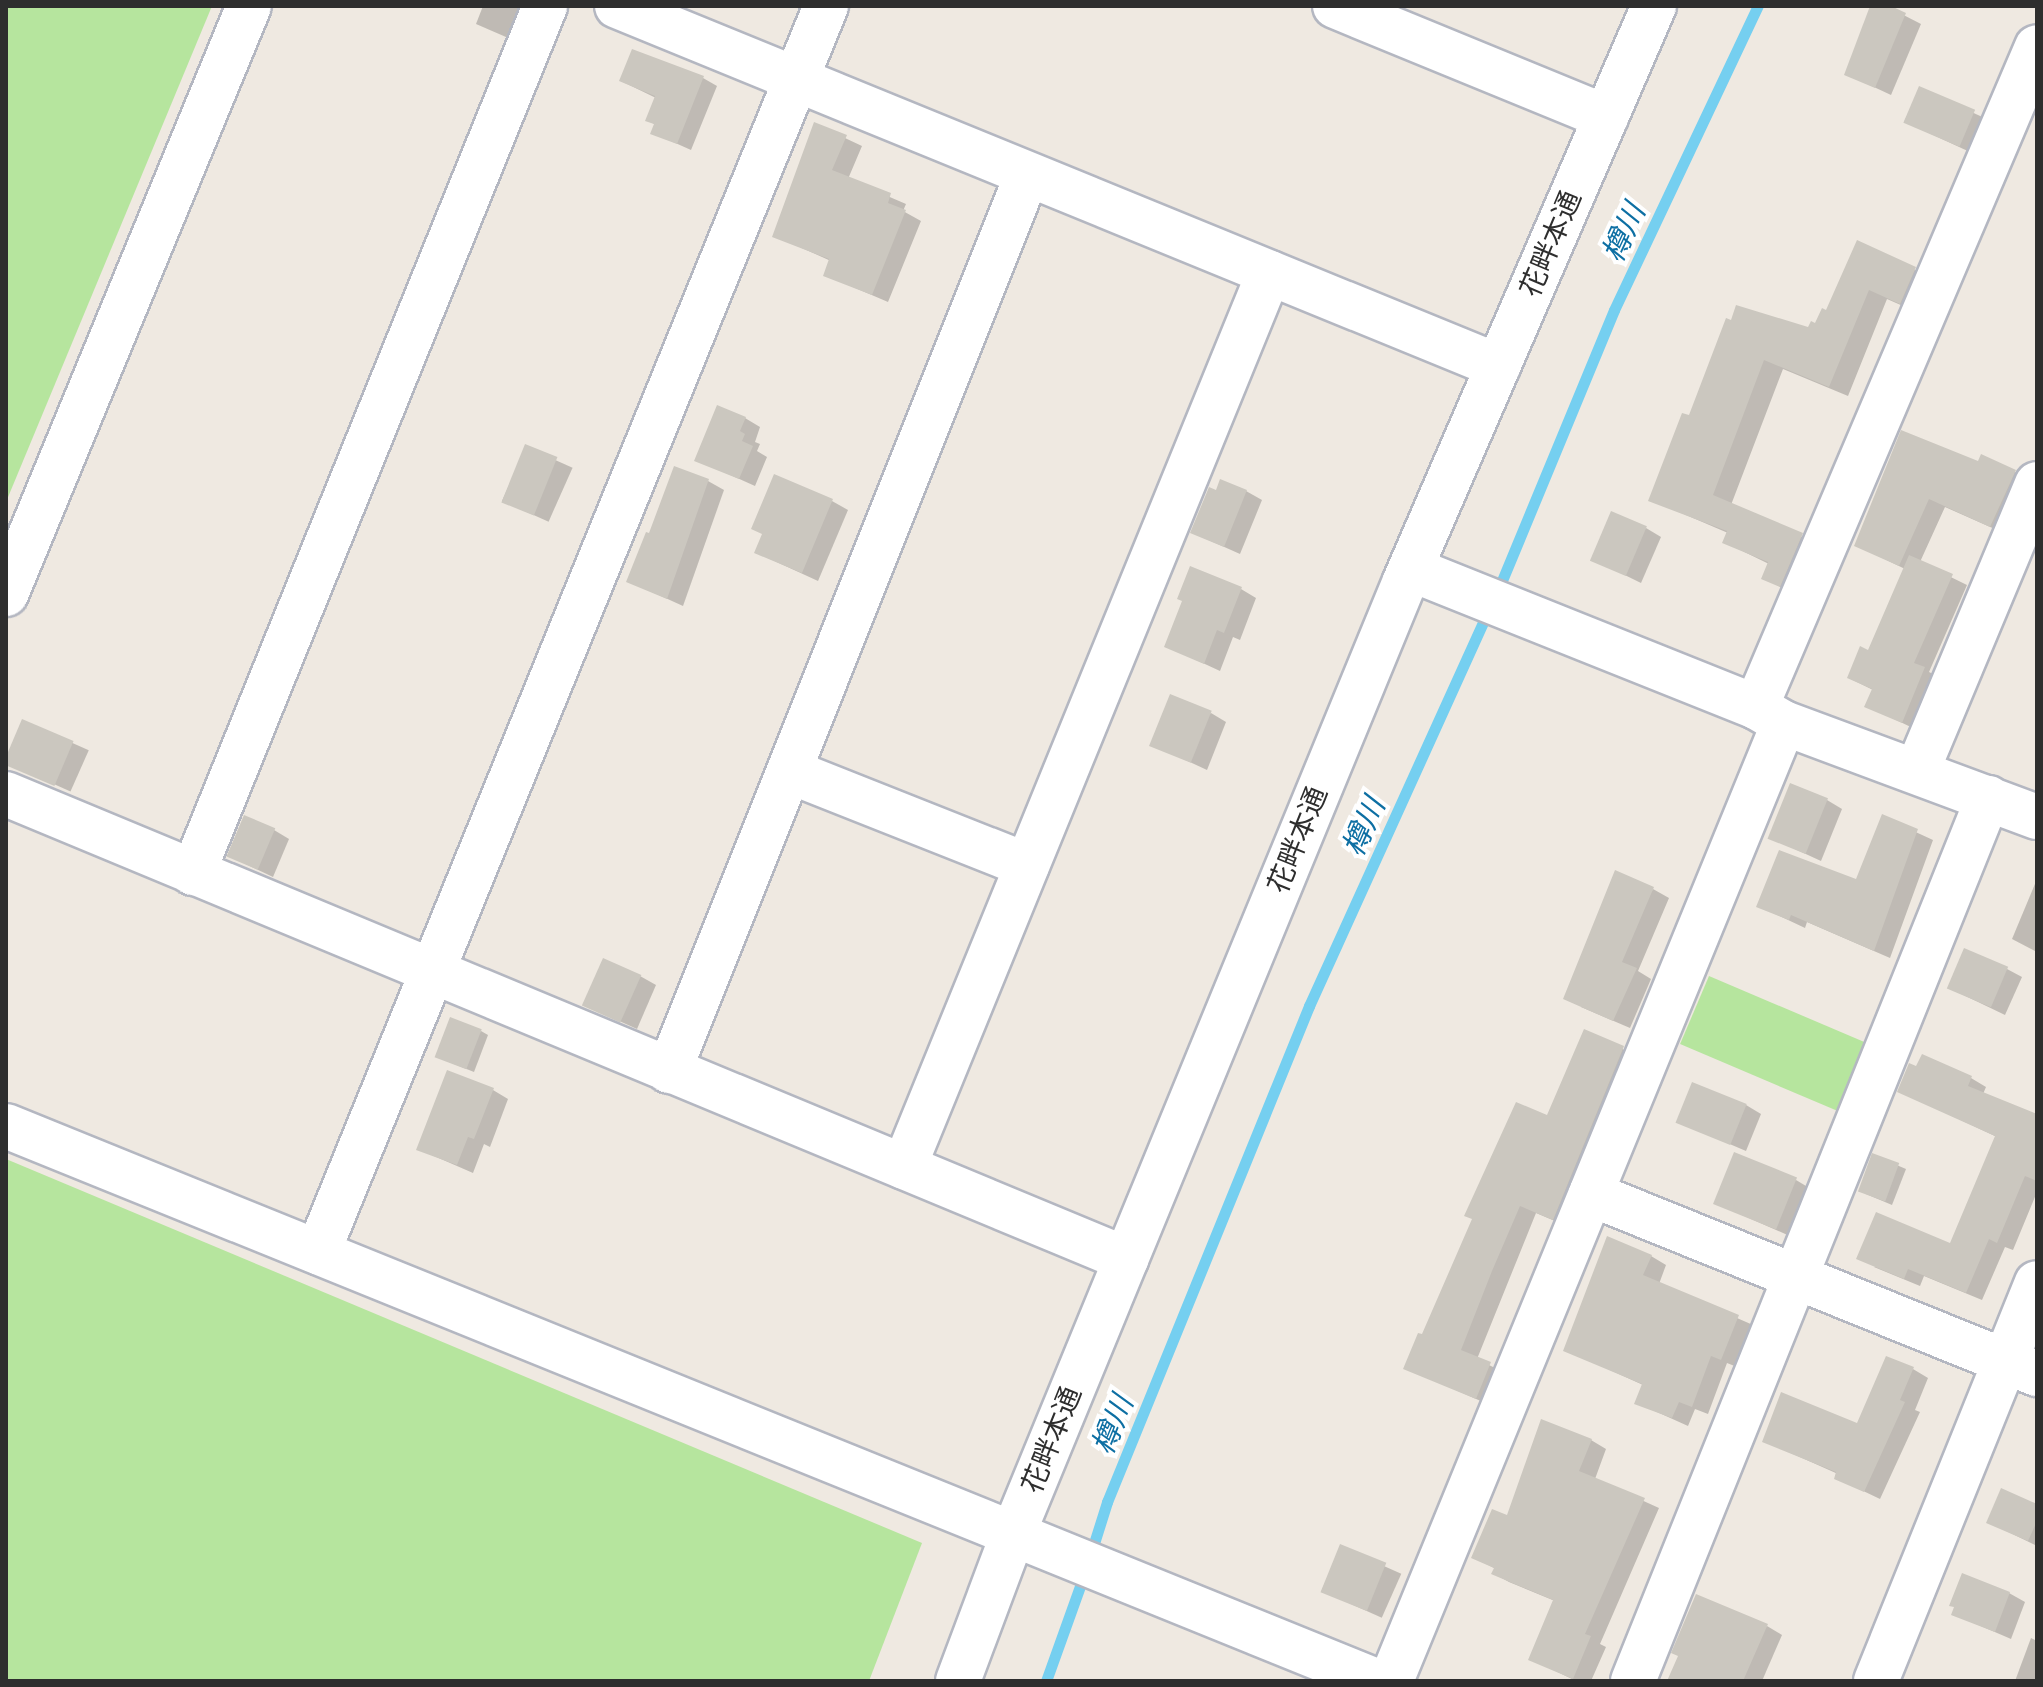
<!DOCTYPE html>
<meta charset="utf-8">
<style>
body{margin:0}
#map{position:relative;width:2043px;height:1687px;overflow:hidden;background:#efe9e1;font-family:Raleway,"Noto Sans JP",sans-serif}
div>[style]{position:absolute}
.green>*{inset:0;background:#b6e59e;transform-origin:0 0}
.shadow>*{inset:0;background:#0003;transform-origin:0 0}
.stream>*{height:11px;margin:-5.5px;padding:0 5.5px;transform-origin:5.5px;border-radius:5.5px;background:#75cff0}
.building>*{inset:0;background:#cbc7bf;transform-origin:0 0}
.roads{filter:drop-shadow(2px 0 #b4b7c1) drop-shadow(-2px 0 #b4b7c1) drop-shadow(0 2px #b4b7c1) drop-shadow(0 -2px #b4b7c1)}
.minor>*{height:44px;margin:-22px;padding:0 22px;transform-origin:22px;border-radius:22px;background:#fff}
span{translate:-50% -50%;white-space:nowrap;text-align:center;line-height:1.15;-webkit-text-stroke:8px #fff;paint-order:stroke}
.street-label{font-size:28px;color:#2e2e2e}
.water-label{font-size:30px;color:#0d6fa3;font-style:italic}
.frame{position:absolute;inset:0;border:8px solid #2e2e2e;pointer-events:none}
</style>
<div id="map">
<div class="green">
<div style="clip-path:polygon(6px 6px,212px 6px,6px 502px)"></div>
<div style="left:1709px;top:976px;width:170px;height:74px;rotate:23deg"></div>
<div style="clip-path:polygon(6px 1159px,922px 1543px,869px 1681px,6px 1681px)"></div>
</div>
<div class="shadow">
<div style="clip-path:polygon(483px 6px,534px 6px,520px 43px,476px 24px)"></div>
<div style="clip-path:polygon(1872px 6px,1886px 6px,1921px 24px,1891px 95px,1846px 74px)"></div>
<div style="clip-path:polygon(703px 78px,717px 86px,691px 150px,653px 133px,656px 125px,647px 120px,656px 98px,621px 81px)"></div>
<div style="left:1920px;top:88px;width:77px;height:37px;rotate:25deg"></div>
<div style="clip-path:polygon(815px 124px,862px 146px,848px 179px,906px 204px,903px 211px,921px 221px,888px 302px,825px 275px,831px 261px,775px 236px)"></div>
<div style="clip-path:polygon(1858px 243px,1933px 279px,1919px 313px,1887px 299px,1848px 396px,1783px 369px,1731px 505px,1820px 545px,1798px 596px,1763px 578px,1769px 564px,1724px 542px,1728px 533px,1651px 500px,1690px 418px,1727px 321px,1809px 330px,1816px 326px,1827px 312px)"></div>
<div style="clip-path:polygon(745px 418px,760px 427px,755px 442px,760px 444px,757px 451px,767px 457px,755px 486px,697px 460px)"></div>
<div style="left:526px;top:447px;width:51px;height:59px;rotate:24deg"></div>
<div style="clip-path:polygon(1979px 464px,2015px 472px,2030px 480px,2006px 534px,1945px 507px,1920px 562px,1967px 585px,1929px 672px,1939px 677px,1917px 730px,1867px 706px,1873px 690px,1849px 678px,1869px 652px,1905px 569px,1856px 545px)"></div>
<div style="clip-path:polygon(708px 481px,724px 490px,683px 606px,628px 581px,650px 536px)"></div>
<div style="clip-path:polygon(1246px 491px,1262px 500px,1240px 554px,1193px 533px)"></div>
<div style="clip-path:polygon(832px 501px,848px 510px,818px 581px,757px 553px,764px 534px)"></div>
<div style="clip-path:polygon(1646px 528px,1661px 537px,1641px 583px,1592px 559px)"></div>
<div style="clip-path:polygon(1241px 589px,1256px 598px,1240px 640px,1233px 637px,1220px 671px,1166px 646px)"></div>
<div style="clip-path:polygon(1211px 713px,1226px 722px,1207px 770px,1151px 744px)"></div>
<div style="left:23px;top:721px;width:72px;height:45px;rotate:24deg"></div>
<div style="clip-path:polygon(1827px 800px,1842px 809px,1821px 861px,1771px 838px)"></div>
<div style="clip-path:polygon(1883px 817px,1933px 840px,1890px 958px,1807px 922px,1805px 928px,1758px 906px,1857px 882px)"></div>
<div style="clip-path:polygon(274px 830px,289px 839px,273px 877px,229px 856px)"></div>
<div style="clip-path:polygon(2037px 879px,2037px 952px,2012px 939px)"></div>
<div style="clip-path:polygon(1653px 889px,1669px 898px,1638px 971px,1651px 979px,1630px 1028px,1581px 1007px)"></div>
<div style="clip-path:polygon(2007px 969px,2022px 977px,2005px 1015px,1949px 988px)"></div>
<div style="clip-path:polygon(640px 976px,656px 985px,637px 1029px,586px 1006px)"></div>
<div style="clip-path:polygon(481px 1031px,488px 1035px,474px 1072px,444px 1060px)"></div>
<div style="clip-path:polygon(1585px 1031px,1639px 1057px,1569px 1227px,1536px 1213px,1477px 1359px,1505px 1373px,1492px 1406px,1406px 1368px,1548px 1117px)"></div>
<div style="clip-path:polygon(1971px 1078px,1986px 1087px,1983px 1094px,2037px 1117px,2037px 1192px,2013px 1250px,2005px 1247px,1982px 1300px,1924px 1276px,1920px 1286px,1874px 1267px,1951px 1246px,1997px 1137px,1899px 1091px)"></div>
<div style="clip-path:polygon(493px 1090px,508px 1099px,490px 1147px,484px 1144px,473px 1173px,418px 1149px)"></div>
<div style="clip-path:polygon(1746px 1105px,1761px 1114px,1746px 1151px,1678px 1122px)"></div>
<div style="clip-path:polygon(1873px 1155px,1906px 1169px,1892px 1205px,1866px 1194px)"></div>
<div style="clip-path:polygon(1796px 1180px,1811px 1189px,1792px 1237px,1715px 1203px)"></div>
<div style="clip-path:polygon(1651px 1256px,1666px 1265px,1659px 1284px,1753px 1325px,1737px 1367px,1727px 1363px,1708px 1414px,1695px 1409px,1688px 1426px,1637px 1403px,1643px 1385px,1566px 1350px)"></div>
<div style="clip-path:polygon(1913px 1369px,1928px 1378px,1915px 1410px,1920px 1412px,1880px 1499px,1836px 1478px,1838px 1474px,1764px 1441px,1858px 1426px)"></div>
<div style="clip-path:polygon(1591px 1440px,1606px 1449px,1595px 1479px,1659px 1508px,1600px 1644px,1606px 1647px,1591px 1681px,1576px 1681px,1531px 1659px,1555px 1601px,1509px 1582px,1493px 1573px,1496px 1569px,1473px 1557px,1508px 1518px)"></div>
<div style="clip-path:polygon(2037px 1506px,2037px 1546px,1988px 1522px)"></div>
<div style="left:1341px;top:1547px;width:66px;height:48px;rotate:24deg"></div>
<div style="clip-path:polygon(2009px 1593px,2025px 1602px,2011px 1639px,1953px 1614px)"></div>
<div style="clip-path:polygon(1767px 1626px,1782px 1635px,1762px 1681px,1669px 1681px)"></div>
<div style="clip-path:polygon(2031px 1638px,2037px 1641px,2037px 1681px,2015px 1681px)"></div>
</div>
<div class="stream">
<div style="left:1496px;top:595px;width:308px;rotate:-67.5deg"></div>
<div style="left:1614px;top:310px;width:336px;rotate:-64.7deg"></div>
<div style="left:1090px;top:1556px;width:57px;rotate:-72.5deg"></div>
<div style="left:1107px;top:1502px;width:536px;rotate:-67.84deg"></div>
<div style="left:1309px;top:1006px;width:435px;rotate:-65.6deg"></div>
<div style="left:1046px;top:1681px;width:116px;rotate:-70.3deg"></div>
</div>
<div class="building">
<div style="clip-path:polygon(1870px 6px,1891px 6px,1906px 13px,1875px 88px,1844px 75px)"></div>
<div style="clip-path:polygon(632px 49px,704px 76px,677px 144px,650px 134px,654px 124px,645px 121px,655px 96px,619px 81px)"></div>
<div style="left:1919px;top:86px;width:61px;height:40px;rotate:23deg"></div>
<div style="clip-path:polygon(814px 122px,847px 135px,832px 170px,891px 193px,888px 203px,906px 210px,872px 295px,823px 276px,829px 259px,772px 237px)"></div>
<div style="clip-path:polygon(1857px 240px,1916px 267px,1900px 304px,1869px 290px,1829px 387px,1764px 360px,1713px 495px,1803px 533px,1780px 587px,1761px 579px,1768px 562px,1722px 543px,1727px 531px,1648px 501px,1682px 413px,1689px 415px,1726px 318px,1731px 320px,1736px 305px,1808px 327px,1811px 321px,1815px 323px,1822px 308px,1826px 310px)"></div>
<div style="clip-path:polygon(717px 405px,746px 417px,740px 431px,745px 434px,742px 441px,753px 446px,739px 479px,694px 461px)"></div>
<div style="clip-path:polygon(1901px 430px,1978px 461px,1981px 454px,2016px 470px,1990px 527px,1929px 499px,1899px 566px,1854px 546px)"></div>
<div style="left:525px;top:444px;width:35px;height:63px;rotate:22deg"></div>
<div style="clip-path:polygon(674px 466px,709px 479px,667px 599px,626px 582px,646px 532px,649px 533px)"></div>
<div style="clip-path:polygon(774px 474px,833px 499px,802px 573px,754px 553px,762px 534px,751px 529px)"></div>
<div style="clip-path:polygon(1220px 479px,1247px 490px,1224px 547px,1190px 533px,1209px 487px,1216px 490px)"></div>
<div style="left:1611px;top:511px;width:39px;height:54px;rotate:23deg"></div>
<div style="clip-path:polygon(1909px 555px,1953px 574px,1914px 663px,1925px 667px,1902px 723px,1864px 707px,1872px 689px,1847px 678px,1860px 646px,1868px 650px)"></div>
<div style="clip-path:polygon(1190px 566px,1242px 587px,1224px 633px,1217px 630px,1204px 664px,1164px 647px,1182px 601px,1177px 599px)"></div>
<div style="left:1170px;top:694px;width:45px;height:56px;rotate:22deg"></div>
<div style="left:22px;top:719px;width:56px;height:49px;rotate:23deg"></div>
<div style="left:1790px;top:783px;width:41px;height:60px;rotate:22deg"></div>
<div style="clip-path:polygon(1882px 814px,1918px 829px,1874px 951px,1791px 915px,1789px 920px,1756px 907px,1779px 850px,1856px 879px)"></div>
<div style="left:244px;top:815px;width:34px;height:45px;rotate:23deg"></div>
<div style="clip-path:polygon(1615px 870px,1654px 887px,1622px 962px,1637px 968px,1613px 1021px,1563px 999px)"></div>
<div style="left:1964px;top:948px;width:48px;height:44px;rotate:23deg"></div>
<div style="left:603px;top:958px;width:42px;height:52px;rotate:24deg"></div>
<div style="left:450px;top:1017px;width:34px;height:43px;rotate:21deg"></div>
<div style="clip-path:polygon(1584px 1029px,1624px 1046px,1553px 1220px,1520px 1206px,1492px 1271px,1461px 1350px,1491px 1362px,1476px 1399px,1403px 1369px,1418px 1333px,1422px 1334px,1472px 1219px,1464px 1216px,1516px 1102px,1547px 1115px)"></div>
<div style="clip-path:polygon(1922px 1054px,1972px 1076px,1968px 1086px,2037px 1114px,2037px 1181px,2025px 1176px,1997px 1243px,1989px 1239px,1966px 1293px,1908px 1269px,1904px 1279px,1856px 1259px,1876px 1212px,1950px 1243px,1995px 1136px,1897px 1092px,1909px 1063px,1916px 1066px)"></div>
<div style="clip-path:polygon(447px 1070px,494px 1088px,474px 1139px,468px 1137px,457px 1165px,416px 1150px)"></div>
<div style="left:1692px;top:1082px;width:59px;height:44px;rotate:22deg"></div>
<div style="left:1734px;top:1152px;width:68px;height:56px;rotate:22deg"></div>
<div style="left:1872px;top:1153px;width:29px;height:41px;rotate:20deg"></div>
<div style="clip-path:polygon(1607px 1236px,1652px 1255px,1643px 1275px,1739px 1315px,1721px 1360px,1711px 1356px,1692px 1407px,1679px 1402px,1672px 1418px,1634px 1404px,1642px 1384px,1563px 1351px)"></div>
<div style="clip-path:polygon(1886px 1356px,1914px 1367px,1900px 1400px,1905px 1402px,1864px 1492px,1834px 1479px,1836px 1472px,1762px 1442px,1781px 1392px,1857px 1423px)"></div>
<div style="clip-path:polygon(1541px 1419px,1592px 1439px,1579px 1471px,1645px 1498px,1585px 1634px,1591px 1636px,1573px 1679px,1528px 1660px,1553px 1600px,1491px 1574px,1494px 1568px,1471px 1558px,1492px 1509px,1507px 1515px)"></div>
<div style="clip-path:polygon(2001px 1488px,2037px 1504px,2037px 1521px,2028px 1541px,1986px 1523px)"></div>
<div style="left:1340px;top:1544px;width:50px;height:52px;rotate:22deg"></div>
<div style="clip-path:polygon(1962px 1573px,2010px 1592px,1995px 1632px,1951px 1615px,1954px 1607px,1949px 1606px)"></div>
<div style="clip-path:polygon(1696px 1594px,1768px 1624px,1743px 1681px,1667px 1681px,1678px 1656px,1671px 1653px)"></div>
</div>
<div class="roads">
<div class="minor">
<div style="left:617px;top:6px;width:952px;rotate:22.23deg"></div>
<div style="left:1335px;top:6px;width:293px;rotate:22.3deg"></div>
<div style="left:1411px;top:569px;width:372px;rotate:21.8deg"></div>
<div style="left:1756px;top:707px;width:32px;rotate:30deg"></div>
<div style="left:1784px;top:723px;width:270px;rotate:20.4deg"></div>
<div style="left:6px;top:594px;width:636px;rotate:-67.55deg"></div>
<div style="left:1756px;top:707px;width:717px;rotate:-66.94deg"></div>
<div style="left:789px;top:771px;width:256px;rotate:21.6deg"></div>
<div style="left:1917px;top:771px;width:311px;rotate:-67.3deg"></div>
<div style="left:6px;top:794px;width:1213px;rotate:22.55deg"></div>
<div style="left:193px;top:873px;width:936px;rotate:-67.9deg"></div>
<div style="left:669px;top:1071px;width:965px;rotate:-68.22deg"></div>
<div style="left:6px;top:1126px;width:1478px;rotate:22.05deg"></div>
<div style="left:904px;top:1167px;width:966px;rotate:-67.79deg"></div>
<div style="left:1591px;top:1194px;width:481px;rotate:22deg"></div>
<div style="left:318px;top:1252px;width:1346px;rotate:-67.82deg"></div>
<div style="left:958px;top:1681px;width:157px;rotate:-69.5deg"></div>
<div style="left:1013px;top:1534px;width:1030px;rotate:-67.64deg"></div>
<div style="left:1405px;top:581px;width:627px;rotate:-66.59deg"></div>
<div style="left:1391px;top:1681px;width:1035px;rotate:-67.7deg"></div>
<div style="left:1633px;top:1681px;width:952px;rotate:-68.1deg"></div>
<div style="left:1876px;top:1681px;width:429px;rotate:-68deg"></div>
</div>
</div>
<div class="street-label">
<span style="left:1551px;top:244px;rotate:-67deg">花畔本通</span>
<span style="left:1298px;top:840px;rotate:-68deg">花畔本通</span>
<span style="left:1052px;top:1440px;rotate:-68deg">花畔本通</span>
</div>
<div class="water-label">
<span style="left:1624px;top:233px;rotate:-65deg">樽川</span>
<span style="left:1364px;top:827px;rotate:-66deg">樽川</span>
<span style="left:1113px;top:1425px;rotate:-68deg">樽川</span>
</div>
<div class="frame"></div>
</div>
